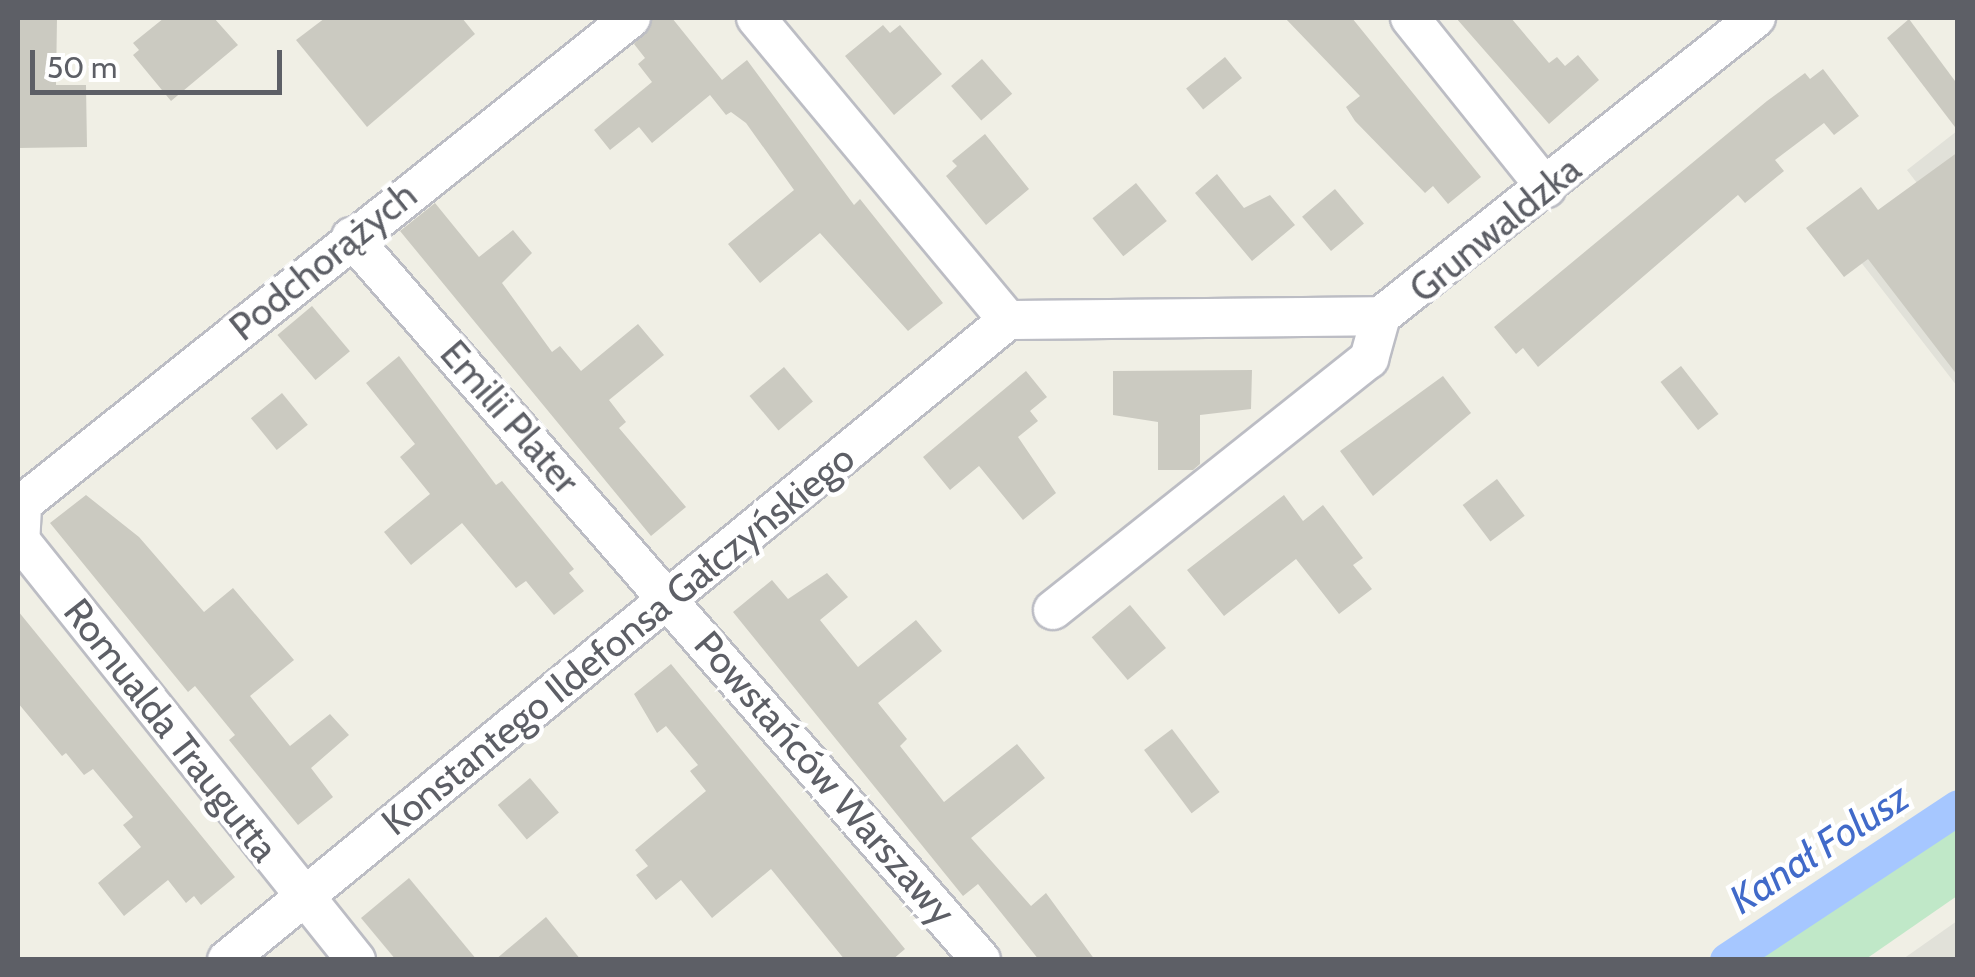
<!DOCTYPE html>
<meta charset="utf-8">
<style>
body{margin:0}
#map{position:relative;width:1975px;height:977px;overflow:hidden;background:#f0efe5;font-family:Cabin,sans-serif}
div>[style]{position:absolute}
.industrial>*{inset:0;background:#e1e1d9}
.green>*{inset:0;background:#c0e8c8}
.canal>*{height:35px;margin:-17.5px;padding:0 17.5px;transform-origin:17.5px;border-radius:17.5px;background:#a6c7ff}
.building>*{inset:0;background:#cbcac1;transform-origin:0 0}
.roads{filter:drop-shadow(2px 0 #bcbdc4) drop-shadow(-2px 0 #bcbdc4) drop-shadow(0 2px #bcbdc4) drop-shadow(0 -2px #bcbdc4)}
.minor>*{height:38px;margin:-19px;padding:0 19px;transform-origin:19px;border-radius:19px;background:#fff}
span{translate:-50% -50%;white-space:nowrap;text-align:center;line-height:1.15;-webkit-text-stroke:9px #fff;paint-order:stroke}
.street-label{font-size:38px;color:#5d5f66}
.water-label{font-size:40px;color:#416ac9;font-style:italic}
.frame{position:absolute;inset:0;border:20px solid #5d5f66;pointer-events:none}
.scale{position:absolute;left:30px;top:50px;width:252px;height:45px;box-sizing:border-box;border:5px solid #5d5f66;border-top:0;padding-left:12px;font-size:30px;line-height:35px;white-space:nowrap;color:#5d5f66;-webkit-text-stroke:8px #fff;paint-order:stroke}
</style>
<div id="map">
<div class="industrial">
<div style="clip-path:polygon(1957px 131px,1957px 386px,1860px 261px,1933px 204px,1907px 170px)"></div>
<div style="clip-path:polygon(1957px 921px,1957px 959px,1903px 959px)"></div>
</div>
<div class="green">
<div style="clip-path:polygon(1957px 820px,1957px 896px,1866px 959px,1754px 959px)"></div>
</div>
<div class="canal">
<div style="left:1727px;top:960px;width:277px;rotate:-33.5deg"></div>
</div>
<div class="building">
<div style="clip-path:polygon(18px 18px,57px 18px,56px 85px,86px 85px,87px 147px,18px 148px)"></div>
<div style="clip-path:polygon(164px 18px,214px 18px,238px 45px,171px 101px,133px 55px,139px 50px,133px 43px)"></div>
<div style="clip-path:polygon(325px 18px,462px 18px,475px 34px,367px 127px,296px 40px)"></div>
<div style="clip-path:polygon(653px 18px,672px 18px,722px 80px,747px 60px,854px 205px,860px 199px,943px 303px,908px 331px,820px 233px,760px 283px,728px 244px,794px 190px,746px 123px,731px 112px,726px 115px,710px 95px,652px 143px,639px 127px,610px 150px,594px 130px,652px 82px,638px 64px,645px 58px,634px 44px)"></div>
<div style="clip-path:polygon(1285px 18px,1352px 18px,1481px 177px,1448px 204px,1433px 186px,1425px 193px,1355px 121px,1346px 107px,1360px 96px)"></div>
<div style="clip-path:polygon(1456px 18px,1511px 18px,1549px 63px,1557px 57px,1565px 66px,1578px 55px,1599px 80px,1549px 124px)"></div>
<div style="clip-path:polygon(1909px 19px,1958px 85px,1958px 131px,1887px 38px)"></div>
<div style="clip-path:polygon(883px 25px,890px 33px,900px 25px,942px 74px,894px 115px,845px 56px)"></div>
<div style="left:1225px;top:57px;width:27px;height:50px;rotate:51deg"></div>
<div style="left:982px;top:59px;width:46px;height:41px;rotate:49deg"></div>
<div style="clip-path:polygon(1823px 69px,1859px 116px,1834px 135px,1824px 123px,1775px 160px,1784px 171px,1745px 203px,1738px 195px,1538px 367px,1523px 348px,1516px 354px,1494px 327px,1767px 101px,1805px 73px,1810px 79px)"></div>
<div style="clip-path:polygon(985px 134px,1029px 189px,986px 225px,946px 176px,957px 166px,952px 161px)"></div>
<div style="clip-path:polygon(1958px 152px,1958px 376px,1868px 259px,1844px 277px,1806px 228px,1861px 187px,1878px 210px)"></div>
<div style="clip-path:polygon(1217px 174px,1244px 208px,1270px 195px,1295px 225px,1252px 261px,1195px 193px)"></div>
<div style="left:1136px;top:183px;width:49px;height:56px;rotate:51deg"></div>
<div style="left:1335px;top:189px;width:45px;height:43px;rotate:50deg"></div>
<div style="clip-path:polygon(435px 203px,479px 257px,513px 230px,532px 253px,502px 283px,552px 352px,560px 346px,581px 371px,638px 324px,664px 355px,609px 400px,626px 422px,619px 428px,686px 507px,651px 536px,400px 231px)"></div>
<div style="left:312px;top:306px;width:59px;height:45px;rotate:50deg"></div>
<div style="clip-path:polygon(399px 356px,496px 485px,502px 481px,574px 569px,569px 573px,584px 591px,554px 615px,526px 581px,516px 588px,462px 523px,411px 565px,384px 532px,430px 494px,400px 457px,415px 444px,366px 383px)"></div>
<div style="left:1681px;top:366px;width:61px;height:26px;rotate:52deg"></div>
<div style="left:784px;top:367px;width:45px;height:45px;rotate:50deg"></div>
<div style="clip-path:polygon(1252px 370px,1251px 409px,1200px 415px,1200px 464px,1193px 470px,1158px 470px,1158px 422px,1113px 415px,1113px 371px)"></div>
<div style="clip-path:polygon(1026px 371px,1047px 397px,1030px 411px,1038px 421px,1018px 437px,1056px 493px,1023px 520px,979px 466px,950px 490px,923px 457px)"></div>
<div style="clip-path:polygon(1443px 376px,1471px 413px,1373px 496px,1340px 451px)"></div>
<div style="left:282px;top:393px;width:41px;height:40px;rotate:51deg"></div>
<div style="left:1497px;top:479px;width:46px;height:43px;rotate:53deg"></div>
<div style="clip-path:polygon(86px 495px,139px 537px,204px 612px,233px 588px,294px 660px,250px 696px,290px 746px,330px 714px,349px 735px,311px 768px,333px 797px,298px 825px,229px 740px,235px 735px,195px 686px,188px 692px,50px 523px)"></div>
<div style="clip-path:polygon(1284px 495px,1303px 521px,1323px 505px,1363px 558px,1353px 565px,1372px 589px,1339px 614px,1296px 559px,1224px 616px,1187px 570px)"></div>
<div style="clip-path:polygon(827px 573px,848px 597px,820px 620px,858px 667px,916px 620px,942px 651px,878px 703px,907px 739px,900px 746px,944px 802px,1017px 744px,1045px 778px,971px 838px,1031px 906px,1046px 893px,1095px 960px,1039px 960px,978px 884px,963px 896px,733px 612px,772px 580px,788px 599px)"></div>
<div style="left:1130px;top:605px;width:56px;height:50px;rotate:50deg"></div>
<div style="clip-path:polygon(18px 611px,235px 877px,201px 905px,194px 896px,186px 903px,168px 880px,124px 916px,98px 883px,141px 847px,123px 825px,133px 817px,93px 769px,84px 775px,66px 753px,62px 756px,18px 703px)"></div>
<div style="clip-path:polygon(671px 664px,905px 949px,892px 960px,845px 960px,771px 869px,712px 918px,681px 880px,656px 900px,636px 875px,648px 866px,635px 850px,706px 791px,690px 771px,698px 765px,666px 726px,657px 733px,634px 694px)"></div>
<div style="left:1172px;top:729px;width:79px;height:35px;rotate:53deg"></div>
<div style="left:530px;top:778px;width:45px;height:42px;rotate:50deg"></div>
<div style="clip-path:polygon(409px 878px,477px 960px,396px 960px,361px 918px)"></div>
<div style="clip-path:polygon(546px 917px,581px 960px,495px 960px)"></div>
</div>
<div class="roads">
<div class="minor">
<div style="left:756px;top:18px;width:393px;rotate:50.2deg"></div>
<div style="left:1410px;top:18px;width:218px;rotate:51.3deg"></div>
<div style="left:351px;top:237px;width:959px;rotate:48.93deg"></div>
<div style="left:1008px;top:320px;width:373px;rotate:-0.6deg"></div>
<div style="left:1381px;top:316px;width:479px;rotate:-38.5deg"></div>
<div style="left:18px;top:507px;width:784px;rotate:-38.58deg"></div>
<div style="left:22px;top:507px;width:33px;rotate:93deg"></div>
<div style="left:20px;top:540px;width:538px;rotate:51.34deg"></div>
<div style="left:1053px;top:610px;width:404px;rotate:-38.5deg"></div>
<div style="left:1369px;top:359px;width:45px;rotate:-74.4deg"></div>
<div style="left:227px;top:960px;width:1010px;rotate:-39.33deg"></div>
</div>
</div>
<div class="street-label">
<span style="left:1495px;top:229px;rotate:-39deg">Grunwaldzka</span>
<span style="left:323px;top:261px;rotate:-39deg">Podchorążych</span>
<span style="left:510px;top:417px;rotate:49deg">Emilii Plater</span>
<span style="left:618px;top:640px;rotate:-39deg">Konstantego Ildefonsa Gałczyńskiego</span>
<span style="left:171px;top:730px;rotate:52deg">Romualda Traugutta</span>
<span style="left:825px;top:778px;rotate:49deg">Powstańców Warszawy</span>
</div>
<div class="water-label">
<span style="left:1819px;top:848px;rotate:-33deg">Kanał Folusz</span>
</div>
<div class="frame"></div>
<div class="scale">50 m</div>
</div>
